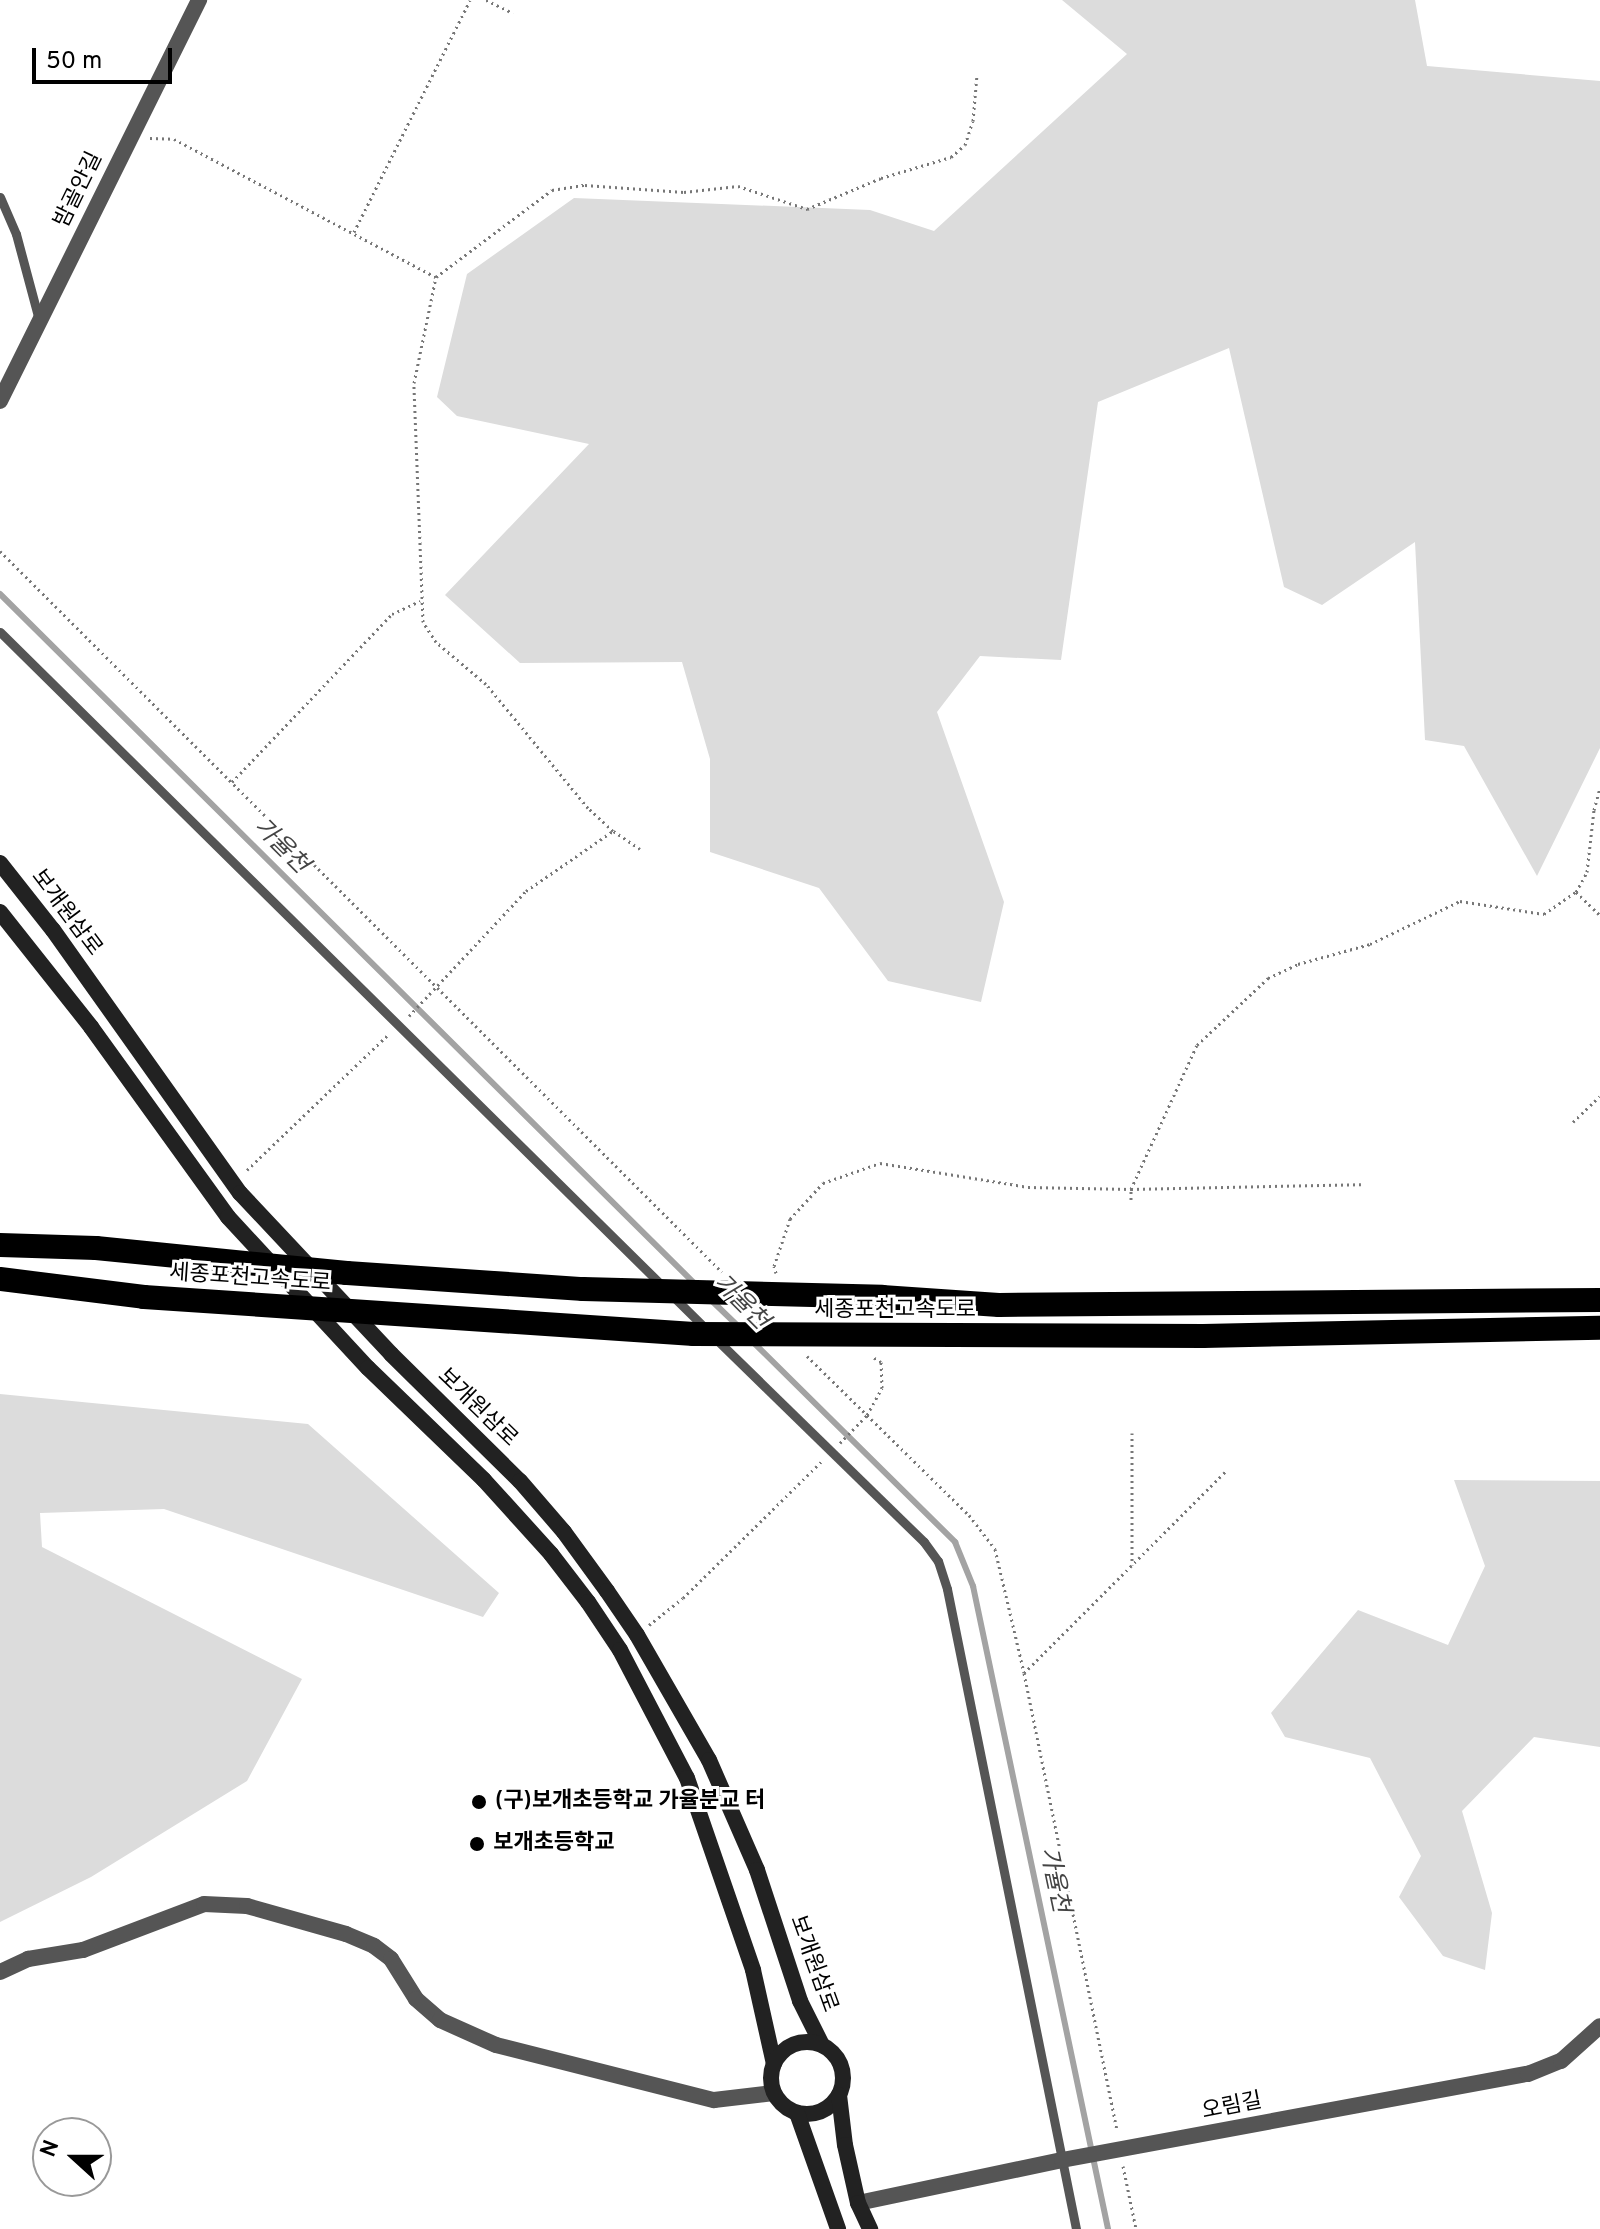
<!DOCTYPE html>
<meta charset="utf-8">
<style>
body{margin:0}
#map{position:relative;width:1600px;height:2229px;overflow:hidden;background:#fff;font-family:Overpass,"Noto Sans KR",sans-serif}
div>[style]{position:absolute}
.green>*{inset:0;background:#dcdcdc}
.stream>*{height:6px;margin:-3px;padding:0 3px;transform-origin:3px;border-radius:3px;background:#a3a3a3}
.path>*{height:3px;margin-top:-1.5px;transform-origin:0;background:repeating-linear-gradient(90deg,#777 0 2px,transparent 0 6px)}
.service>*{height:9px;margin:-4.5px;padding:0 4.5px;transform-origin:4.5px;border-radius:4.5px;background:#555}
.minor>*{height:16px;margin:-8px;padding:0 8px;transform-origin:8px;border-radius:8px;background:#555}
.secondary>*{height:16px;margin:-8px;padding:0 8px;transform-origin:8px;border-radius:8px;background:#222}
.secondary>.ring{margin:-8px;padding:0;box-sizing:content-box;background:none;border:16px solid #222;border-radius:50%}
.motorway>*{height:24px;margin:-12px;padding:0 12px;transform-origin:12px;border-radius:12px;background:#000}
.dots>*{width:22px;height:22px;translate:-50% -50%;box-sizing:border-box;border:4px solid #fff;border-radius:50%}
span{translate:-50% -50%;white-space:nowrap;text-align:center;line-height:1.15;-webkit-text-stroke:6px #fff;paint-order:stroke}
.street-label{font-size:22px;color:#000}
.poi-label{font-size:22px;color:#000;font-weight:700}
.left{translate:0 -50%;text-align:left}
.water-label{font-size:24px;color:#444;font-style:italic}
.north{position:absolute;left:32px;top:2117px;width:80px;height:80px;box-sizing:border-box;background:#fff;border:2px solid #999;border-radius:50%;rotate:291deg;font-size:22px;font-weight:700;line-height:32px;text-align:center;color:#000}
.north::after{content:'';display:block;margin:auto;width:28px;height:36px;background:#000;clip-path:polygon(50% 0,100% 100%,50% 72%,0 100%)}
.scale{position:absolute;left:32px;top:48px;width:140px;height:36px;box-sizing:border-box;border:4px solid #000;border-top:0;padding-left:10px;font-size:24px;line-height:28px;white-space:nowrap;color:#000;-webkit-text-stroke:6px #fff;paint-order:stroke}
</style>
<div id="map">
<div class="green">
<div style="clip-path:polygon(1062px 0,1415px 0,1427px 66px,1600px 81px,1600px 748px,1537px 876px,1464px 746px,1425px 740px,1415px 542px,1322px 605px,1284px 587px,1229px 348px,1098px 402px,1061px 660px,980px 656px,937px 712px,1004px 902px,981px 1002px,888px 981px,819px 888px,710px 852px,710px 759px,682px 662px,520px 663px,445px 595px,589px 444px,457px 416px,437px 397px,467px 274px,574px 198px,870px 210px,934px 231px,1127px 54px)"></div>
<div style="clip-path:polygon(0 1394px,308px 1424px,499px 1593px,483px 1617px,164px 1509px,40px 1513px,42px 1547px,302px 1679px,247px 1781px,91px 1877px,0 1922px)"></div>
<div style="clip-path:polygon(1454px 1480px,1600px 1481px,1600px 1747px,1534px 1737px,1462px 1811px,1492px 1913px,1485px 1970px,1443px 1956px,1399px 1897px,1421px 1856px,1370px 1758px,1285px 1737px,1271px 1713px,1358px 1610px,1448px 1645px,1485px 1566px)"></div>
</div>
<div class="stream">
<div style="left:0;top:594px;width:981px;rotate:44.79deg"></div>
<div style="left:712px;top:1301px;width:37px;rotate:44deg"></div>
<div style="left:752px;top:1341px;width:286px;rotate:44.7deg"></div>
<div style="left:955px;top:1542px;width:48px;rotate:67.8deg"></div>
<div style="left:973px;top:1586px;width:657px;rotate:78.14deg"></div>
</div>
<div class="path">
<div style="left:486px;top:0;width:30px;rotate:26deg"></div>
<div style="left:150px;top:138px;width:24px;rotate:2deg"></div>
<div style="left:174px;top:139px;width:296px;rotate:27.8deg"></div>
<div style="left:354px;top:232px;width:259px;rotate:-63.4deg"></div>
<div style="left:0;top:551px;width:1020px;rotate:44.96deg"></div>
<div style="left:232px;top:782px;width:232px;rotate:-46.4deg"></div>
<div style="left:392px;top:614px;width:31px;rotate:-25deg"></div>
<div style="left:640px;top:849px;width:32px;rotate:-146deg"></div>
<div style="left:613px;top:831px;width:34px;rotate:-137deg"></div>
<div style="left:588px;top:808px;width:161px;rotate:-129.4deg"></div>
<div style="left:486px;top:684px;width:65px;rotate:-140deg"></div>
<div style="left:436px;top:642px;width:24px;rotate:-123deg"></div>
<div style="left:423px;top:622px;width:239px;rotate:-92.2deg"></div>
<div style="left:414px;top:383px;width:108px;rotate:-78.3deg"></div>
<div style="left:436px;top:277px;width:145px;rotate:-36.9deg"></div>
<div style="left:552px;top:190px;width:33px;rotate:-9deg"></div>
<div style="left:585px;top:185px;width:99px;rotate:4deg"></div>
<div style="left:684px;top:192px;width:54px;rotate:-6.3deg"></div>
<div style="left:738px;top:186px;width:73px;rotate:18.4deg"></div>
<div style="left:807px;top:209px;width:80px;rotate:-22.7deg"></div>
<div style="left:881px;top:178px;width:73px;rotate:-16.7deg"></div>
<div style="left:951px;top:157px;width:18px;rotate:-41deg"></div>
<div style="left:965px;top:145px;width:25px;rotate:-72deg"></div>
<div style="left:973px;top:121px;width:47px;rotate:-85.1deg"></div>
<div style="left:1576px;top:892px;width:33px;rotate:44deg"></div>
<div style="left:409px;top:1016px;width:171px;rotate:-46.9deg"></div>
<div style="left:526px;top:891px;width:106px;rotate:-34.6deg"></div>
<div style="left:1573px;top:1122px;width:37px;rotate:-44deg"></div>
<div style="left:247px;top:1170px;width:197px;rotate:-43.8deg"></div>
<div style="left:1131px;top:1200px;width:11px;rotate:-90deg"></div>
<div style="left:1131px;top:1189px;width:158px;rotate:-65.4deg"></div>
<div style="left:1197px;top:1045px;width:98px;rotate:-43.3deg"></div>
<div style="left:1268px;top:978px;width:33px;rotate:-25deg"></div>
<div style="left:1298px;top:964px;width:75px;rotate:-15.5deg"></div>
<div style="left:1370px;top:944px;width:100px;rotate:-25.5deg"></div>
<div style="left:1460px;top:901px;width:85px;rotate:8.8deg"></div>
<div style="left:1544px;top:914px;width:39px;rotate:-35deg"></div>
<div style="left:1576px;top:892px;width:23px;rotate:-61deg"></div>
<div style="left:1587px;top:872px;width:62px;rotate:-83.6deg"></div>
<div style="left:1594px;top:810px;width:23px;rotate:-75deg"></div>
<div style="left:776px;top:1273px;width:7px;rotate:-106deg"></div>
<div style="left:774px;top:1266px;width:50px;rotate:-71.2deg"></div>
<div style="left:790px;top:1219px;width:49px;rotate:-47.5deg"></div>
<div style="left:823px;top:1183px;width:60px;rotate:-19.3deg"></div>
<div style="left:880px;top:1163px;width:150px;rotate:9.2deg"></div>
<div style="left:1028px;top:1187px;width:103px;rotate:1.1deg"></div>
<div style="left:1131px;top:1189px;width:230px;rotate:-1.2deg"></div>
<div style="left:807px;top:1356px;width:227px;rotate:44.5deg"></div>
<div style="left:969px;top:1515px;width:43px;rotate:52.6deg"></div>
<div style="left:995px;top:1549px;width:127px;rotate:76.8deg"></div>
<div style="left:1024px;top:1673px;width:467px;rotate:78.5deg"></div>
<div style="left:1132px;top:1433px;width:132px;rotate:90deg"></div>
<div style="left:840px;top:1443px;width:39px;rotate:-46deg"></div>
<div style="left:867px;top:1415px;width:31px;rotate:-61deg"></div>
<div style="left:882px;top:1388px;width:26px;rotate:-92deg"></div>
<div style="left:881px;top:1362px;width:9px;rotate:-148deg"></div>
<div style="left:649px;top:1625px;width:43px;rotate:-38.5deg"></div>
<div style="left:683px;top:1598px;width:194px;rotate:-44.6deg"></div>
<div style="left:1024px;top:1673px;width:287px;rotate:-45deg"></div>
<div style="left:1123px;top:2166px;width:64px;rotate:78.3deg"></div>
</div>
<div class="service">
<div style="left:0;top:197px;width:40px;rotate:66.6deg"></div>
<div style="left:16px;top:234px;width:89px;rotate:75deg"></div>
<div style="left:0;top:632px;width:992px;rotate:44.63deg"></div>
<div style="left:717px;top:1340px;width:289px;rotate:44.3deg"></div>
<div style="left:924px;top:1542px;width:24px;rotate:54deg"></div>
<div style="left:938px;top:1561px;width:29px;rotate:72deg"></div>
<div style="left:947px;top:1589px;width:653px;rotate:78.6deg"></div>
</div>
<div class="minor">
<div style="left:0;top:401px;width:448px;rotate:-63.6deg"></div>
<div style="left:0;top:1972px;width:31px;rotate:-25deg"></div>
<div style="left:28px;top:1959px;width:56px;rotate:-9.3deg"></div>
<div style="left:83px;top:1950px;width:129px;rotate:-20.8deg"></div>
<div style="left:204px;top:1904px;width:43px;rotate:2.7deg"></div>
<div style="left:247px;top:1906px;width:103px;rotate:15.8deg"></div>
<div style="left:346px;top:1934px;width:30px;rotate:23deg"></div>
<div style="left:374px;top:1946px;width:21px;rotate:37deg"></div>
<div style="left:391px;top:1959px;width:47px;rotate:58deg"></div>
<div style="left:416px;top:1999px;width:32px;rotate:41deg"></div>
<div style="left:440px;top:2020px;width:61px;rotate:24.1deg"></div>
<div style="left:496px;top:2045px;width:225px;rotate:14.2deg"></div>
<div style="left:714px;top:2100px;width:60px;rotate:-6.7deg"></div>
<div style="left:858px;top:2203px;width:208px;rotate:-11.9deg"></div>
<div style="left:1062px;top:2160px;width:474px;rotate:-10.5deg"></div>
<div style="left:1528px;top:2074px;width:35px;rotate:-22deg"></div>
<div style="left:1561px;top:2061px;width:52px;rotate:-41.9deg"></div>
</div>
<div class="secondary">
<div style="left:0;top:863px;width:85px;rotate:51.7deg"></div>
<div style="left:53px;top:930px;width:323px;rotate:54.6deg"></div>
<div style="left:240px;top:1193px;width:221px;rotate:46.8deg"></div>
<div style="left:391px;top:1354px;width:181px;rotate:44.6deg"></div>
<div style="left:520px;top:1481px;width:67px;rotate:49.2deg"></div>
<div style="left:564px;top:1532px;width:73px;rotate:53.9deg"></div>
<div style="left:607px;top:1591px;width:53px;rotate:55.7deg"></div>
<div style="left:637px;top:1635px;width:144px;rotate:60.1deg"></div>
<div style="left:709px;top:1760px;width:120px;rotate:66.4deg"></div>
<div style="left:757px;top:1870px;width:138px;rotate:71.8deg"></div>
<div style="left:800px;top:2001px;width:49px;rotate:63.4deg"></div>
<div style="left:0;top:912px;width:147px;rotate:51.6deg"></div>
<div style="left:91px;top:1027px;width:234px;rotate:54.2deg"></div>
<div style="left:228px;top:1217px;width:206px;rotate:47.2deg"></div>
<div style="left:368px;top:1368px;width:161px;rotate:44deg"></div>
<div style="left:484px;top:1480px;width:100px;rotate:47.8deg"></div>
<div style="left:551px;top:1554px;width:61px;rotate:52.4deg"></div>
<div style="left:588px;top:1602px;width:58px;rotate:56.3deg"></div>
<div style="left:620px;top:1650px;width:144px;rotate:62.4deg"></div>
<div style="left:687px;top:1778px;width:203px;rotate:71deg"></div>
<div style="left:753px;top:1970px;width:96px;rotate:77.4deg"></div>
<div class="ring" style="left:771px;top:2042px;width:56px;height:56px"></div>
<div style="left:839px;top:2095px;width:50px;rotate:83.2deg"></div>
<div style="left:845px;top:2145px;width:59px;rotate:77.4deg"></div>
<div style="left:858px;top:2203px;width:29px;rotate:65deg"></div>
<div style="left:797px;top:2113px;width:123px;rotate:70.5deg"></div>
</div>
<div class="motorway">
<div style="left:0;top:1245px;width:96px;rotate:1.8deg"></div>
<div style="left:96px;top:1248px;width:252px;rotate:5.7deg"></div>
<div style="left:347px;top:1273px;width:237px;rotate:3.9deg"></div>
<div style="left:583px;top:1289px;width:299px;rotate:1.5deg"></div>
<div style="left:882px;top:1297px;width:117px;rotate:3.9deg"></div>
<div style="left:999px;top:1305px;width:601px;rotate:-0.48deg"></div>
<div style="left:0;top:1279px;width:145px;rotate:7.1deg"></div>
<div style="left:144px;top:1297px;width:551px;rotate:3.85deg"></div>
<div style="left:694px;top:1334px;width:509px;rotate:0.23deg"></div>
<div style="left:1203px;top:1336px;width:397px;rotate:-1.2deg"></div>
</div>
<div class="dots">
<div style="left:479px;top:1802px;background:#000"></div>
<div style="left:477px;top:1844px;background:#000"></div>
</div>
<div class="street-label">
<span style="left:79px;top:190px;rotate:-64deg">밤골안길</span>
<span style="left:66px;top:913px;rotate:53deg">보개원삼로</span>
<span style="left:250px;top:1279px;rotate:4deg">세종포천고속도로</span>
<span style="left:895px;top:1311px">세종포천고속도로</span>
<span style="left:477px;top:1408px;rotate:44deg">보개원삼로</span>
<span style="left:813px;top:1964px;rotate:70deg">보개원삼로</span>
<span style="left:1232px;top:2107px;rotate:-11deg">오림길</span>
</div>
<div class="poi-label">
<span class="left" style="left:495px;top:1802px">(구)보개초등학교 가율분교 터</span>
<span class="left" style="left:493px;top:1844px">보개초등학교</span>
</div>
<div class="water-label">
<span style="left:280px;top:847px;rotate:45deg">가율천</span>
<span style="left:740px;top:1303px;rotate:45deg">가율천</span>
<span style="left:1053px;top:1880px;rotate:78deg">가율천</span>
</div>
<div class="north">N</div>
<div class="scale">50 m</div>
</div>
